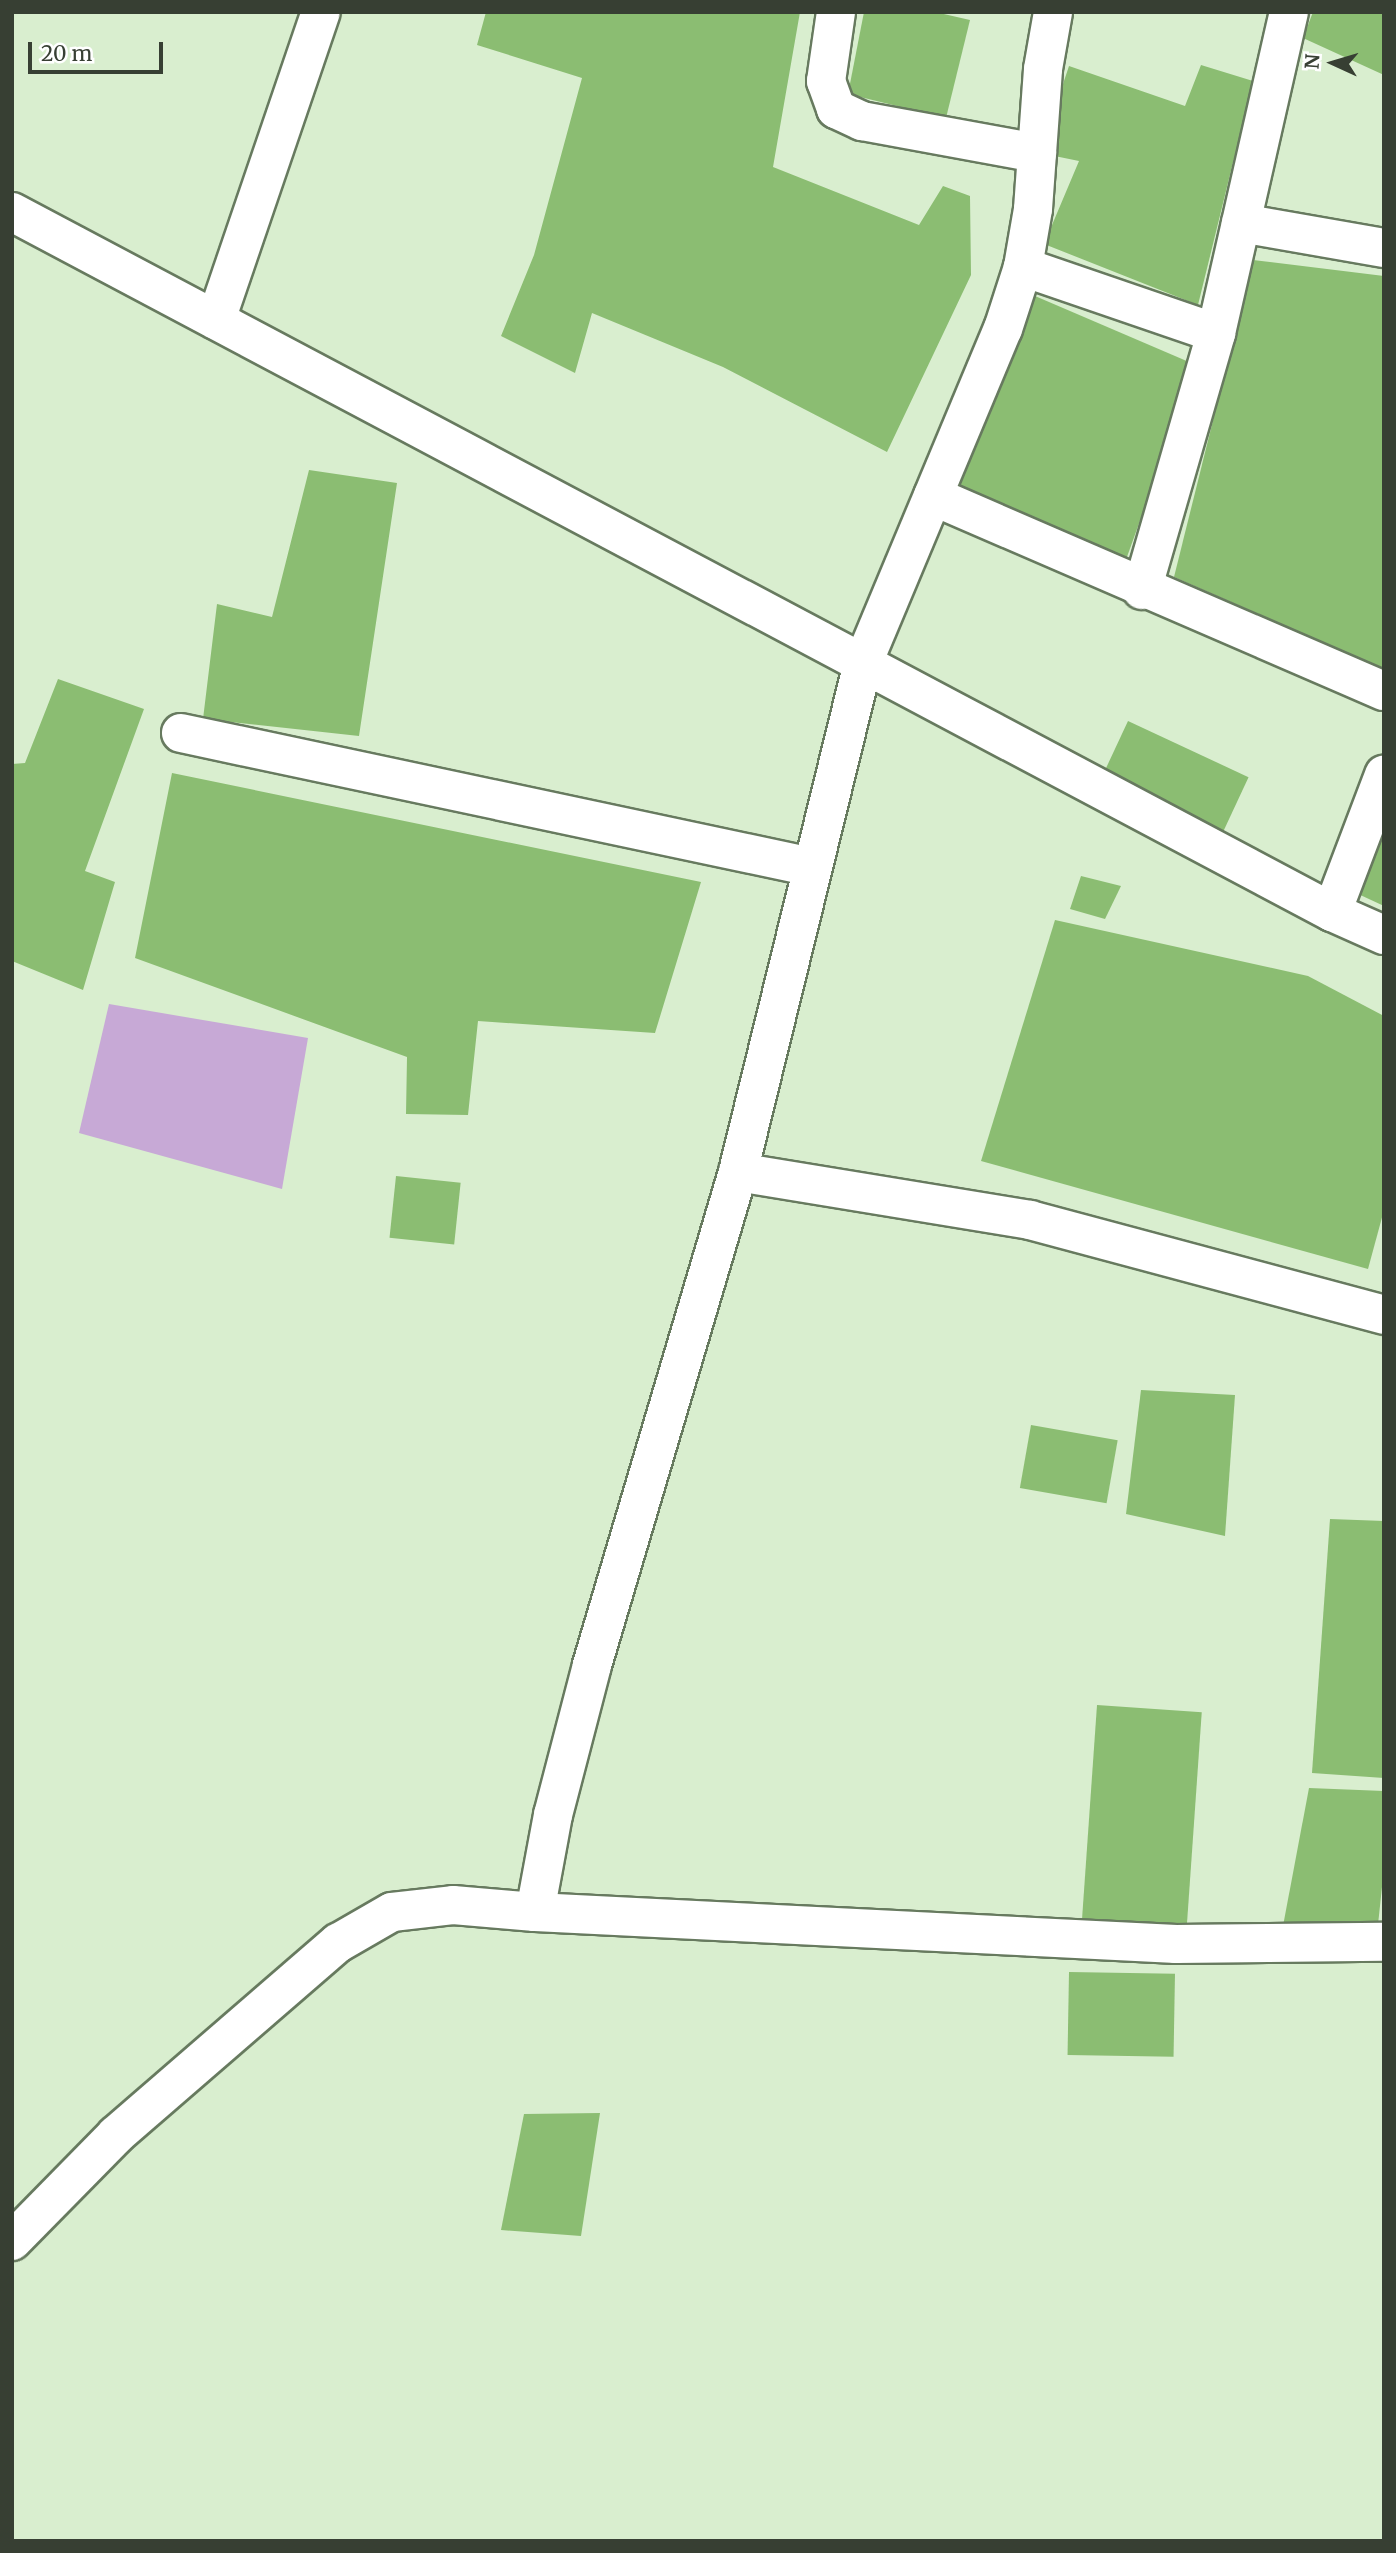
<!DOCTYPE html>
<style>
body{margin:0}
#map{position:relative;width:1396px;height:2553px;overflow:hidden;background:#d9eecf;font-family:Merriweather,serif}
div>[style]{position:absolute}
.green>*{inset:0;background:#c7a9d6}
.building>*{inset:0;background:#8bbd72;transform-origin:0 0}
.roads{filter:drop-shadow(2px 0 #677a5f) drop-shadow(-2px 0 #677a5f) drop-shadow(0 2px #677a5f) drop-shadow(0 -2px #677a5f)}
.minor>*{height:38px;margin:-19px;padding:0 19px;transform-origin:19px;border-radius:19px;background:#fff}
span{translate:-50% -50%;white-space:nowrap;text-align:center;line-height:1.15;-webkit-text-stroke:5px #fff;paint-order:stroke}
.frame{position:absolute;inset:0;border:14px solid #373f33;pointer-events:none}
.north{position:absolute;left:1298px;top:28px;width:70px;height:70px;-webkit-text-stroke:5px #fff;paint-order:stroke;rotate:274deg;font-size:19px;font-weight:700;line-height:28px;text-align:center;color:#373f33}
.north::after{content:'';display:block;margin:auto;width:24px;height:32px;background:#373f33;clip-path:polygon(50% 0,100% 100%,50% 72%,0 100%)}
.scale{position:absolute;left:28px;top:42px;width:135px;height:32px;box-sizing:border-box;border:4px solid #373f33;border-top:0;padding-left:9px;font-size:21px;line-height:24px;white-space:nowrap;color:#373f33;-webkit-text-stroke:5px #fff;paint-order:stroke}
</style>
<div id="map">
<div class="green">
<div style="clip-path:polygon(109px 1004px,308px 1038px,282px 1189px,79px 1133px)"></div>
</div>
<div class="building">
<div style="clip-path:polygon(486px 12px,800px 12px,773px 167px,919px 225px,943px 186px,970px 196px,971px 275px,887px 452px,723px 367px,592px 313px,575px 373px,501px 336px,534px 255px,582px 78px,477px 45px)"></div>
<div style="clip-path:polygon(864px 12px,935px 12px,970px 20px,946px 118px,848px 94px)"></div>
<div style="clip-path:polygon(1313px 12px,1384px 12px,1384px 75px,1303px 38px)"></div>
<div style="clip-path:polygon(1201px 65px,1253px 81px,1198px 305px,1044px 244px,1079px 161px,1040px 153px,1069px 66px,1185px 106px)"></div>
<div style="clip-path:polygon(1253px 260px,1384px 276px,1384px 669px,1174px 577px)"></div>
<div style="clip-path:polygon(1021px 290px,1196px 365px,1123px 568px,956px 487px)"></div>
<div style="clip-path:polygon(309px 470px,397px 483px,359px 736px,203px 719px,217px 604px,272px 617px)"></div>
<div style="clip-path:polygon(58px 679px,144px 709px,85px 871px,115px 882px,83px 990px,12px 961px,12px 764px,25px 763px)"></div>
<div style="left:1128px;top:721px;width:133px;height:70px;rotate:25deg"></div>
<div style="clip-path:polygon(172px 773px,701px 882px,655px 1033px,478px 1021px,468px 1115px,406px 1114px,407px 1057px,135px 958px)"></div>
<div style="clip-path:polygon(1384px 824px,1384px 906px,1356px 893px)"></div>
<div style="clip-path:polygon(1081px 876px,1121px 886px,1105px 919px,1070px 909px)"></div>
<div style="clip-path:polygon(1055px 920px,1308px 976px,1384px 1016px,1384px 1210px,1368px 1269px,981px 1161px)"></div>
<div style="left:396px;top:1176px;width:65px;height:62px;rotate:6deg"></div>
<div style="clip-path:polygon(1141px 1390px,1235px 1395px,1225px 1536px,1126px 1514px)"></div>
<div style="left:1031px;top:1425px;width:88px;height:64px;rotate:10deg"></div>
<div style="clip-path:polygon(1330px 1519px,1384px 1521px,1384px 1778px,1312px 1773px)"></div>
<div style="left:1097px;top:1705px;width:105px;height:228px;rotate:4deg"></div>
<div style="clip-path:polygon(1309px 1788px,1384px 1791px,1384px 1868px,1377px 1934px,1283px 1926px)"></div>
<div style="left:1069px;top:1972px;width:106px;height:83px;rotate:1deg"></div>
<div style="clip-path:polygon(600px 2113px,581px 2236px,501px 2230px,524px 2114px)"></div>
</div>
<div class="roads">
<div class="minor">
<div style="left:836px;top:12px;width:70px;rotate:98.2deg"></div>
<div style="left:826px;top:81px;width:30px;rotate:70deg"></div>
<div style="left:836px;top:109px;width:29px;rotate:25deg"></div>
<div style="left:862px;top:121px;width:178px;rotate:10.4deg"></div>
<div style="left:12px;top:212px;width:1494px;rotate:27.94deg"></div>
<div style="left:1332px;top:912px;width:57px;rotate:23.9deg"></div>
<div style="left:1241px;top:223px;width:145px;rotate:9.9deg"></div>
<div style="left:1023px;top:267px;width:204px;rotate:18.9deg"></div>
<div style="left:216px;top:320px;width:325px;rotate:-71.2deg"></div>
<div style="left:933px;top:496px;width:491px;rotate:23.4deg"></div>
<div style="left:1142px;top:590px;width:267px;rotate:-73.9deg"></div>
<div style="left:1216px;top:333px;width:329px;rotate:-77.2deg"></div>
<div style="left:181px;top:733px;width:645px;rotate:11.99deg"></div>
<div style="left:1332px;top:912px;width:147px;rotate:-69.2deg"></div>
<div style="left:738px;top:1172px;width:296px;rotate:9.3deg"></div>
<div style="left:1030px;top:1220px;width:367px;rotate:15deg"></div>
<div style="left:535px;top:1912px;width:642px;rotate:2.86deg"></div>
<div style="left:1176px;top:1944px;width:208px;rotate:-0.6deg"></div>
<div style="left:12px;top:2241px;width:148px;rotate:-45.5deg"></div>
<div style="left:116px;top:2135px;width:294px;rotate:-40.9deg"></div>
<div style="left:338px;top:1943px;width:62px;rotate:-29.9deg"></div>
<div style="left:392px;top:1912px;width:61px;rotate:-6.5deg"></div>
<div style="left:453px;top:1905px;width:82px;rotate:4.9deg"></div>
<div style="left:535px;top:1912px;width:99px;rotate:-79.5deg"></div>
<div style="left:553px;top:1815px;width:155px;rotate:-75.4deg"></div>
<div style="left:592px;top:1665px;width:514px;rotate:-73.5deg"></div>
<div style="left:738px;top:1172px;width:524px;rotate:-76.2deg"></div>
<div style="left:863px;top:663px;width:362px;rotate:-67.3deg"></div>
<div style="left:1003px;top:329px;width:65px;rotate:-72.1deg"></div>
<div style="left:1023px;top:267px;width:59px;rotate:-80.2deg"></div>
<div style="left:1033px;top:209px;width:140px;rotate:-85.9deg"></div>
<div style="left:1043px;top:69px;width:58px;rotate:-80deg"></div>
</div>
</div>
<div class="frame"></div>
<div class="north">N</div>
<div class="scale">20 m</div>
</div>
